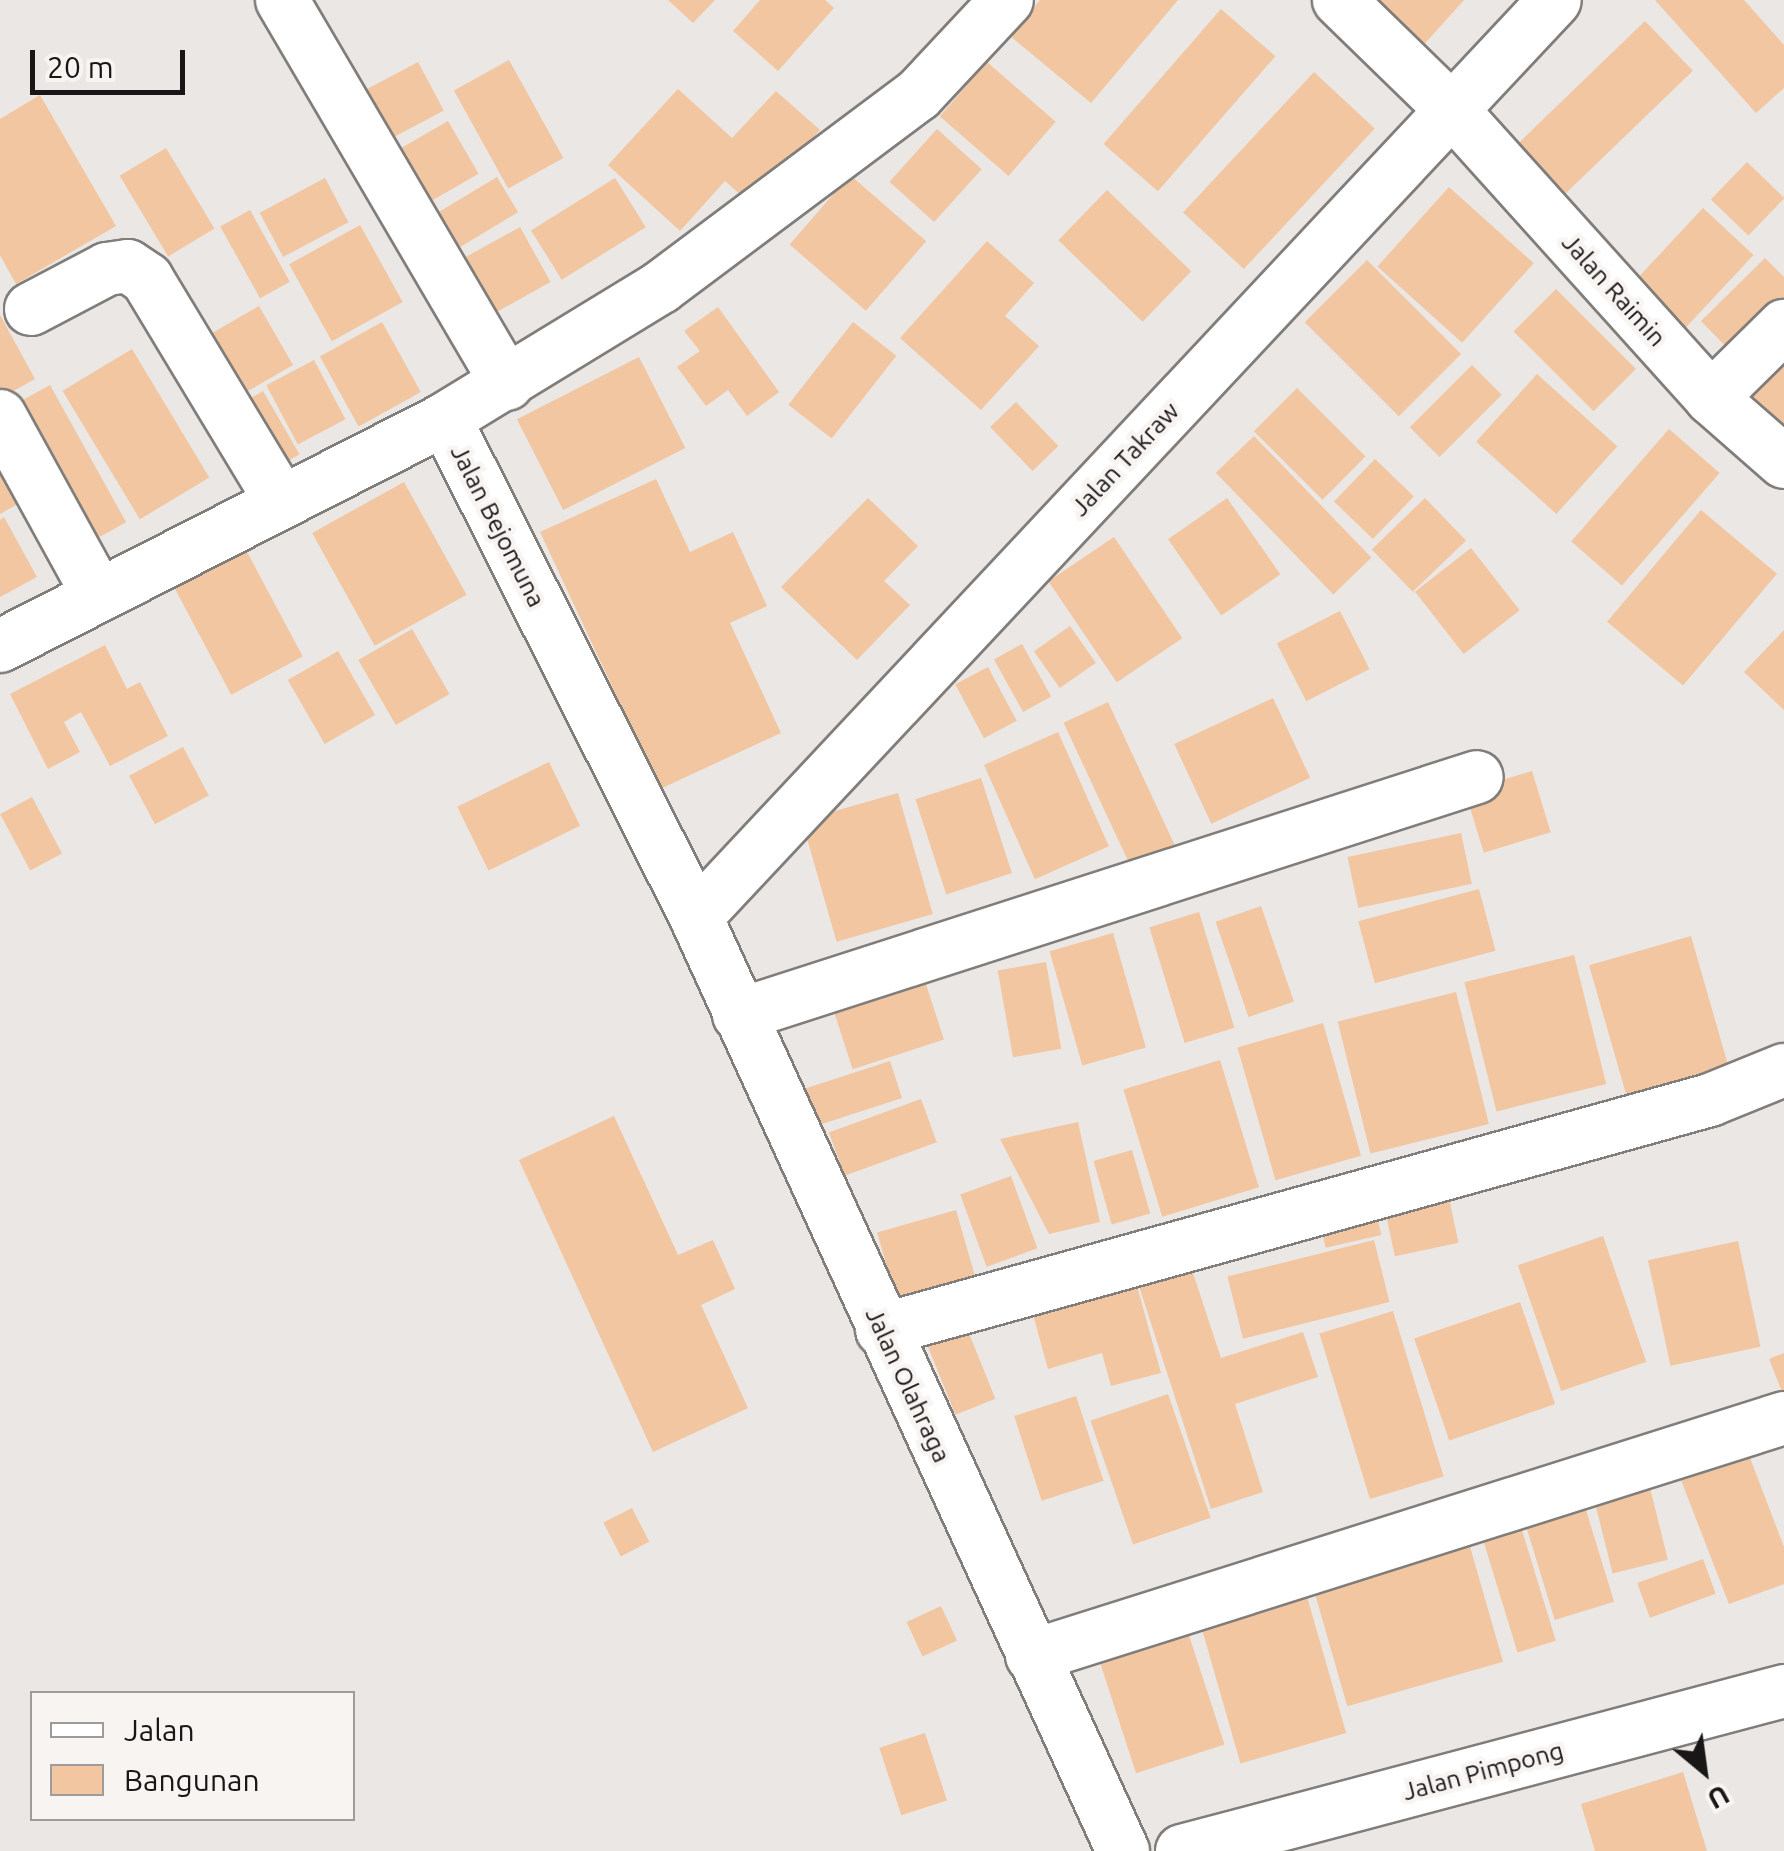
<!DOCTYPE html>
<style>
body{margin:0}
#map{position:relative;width:1784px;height:1851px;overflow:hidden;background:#eae7e4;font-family:Ubuntu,sans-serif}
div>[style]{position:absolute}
.building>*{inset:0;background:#f2c6a0;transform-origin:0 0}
.roads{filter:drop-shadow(2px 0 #807d7a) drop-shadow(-2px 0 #807d7a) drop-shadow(0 2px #807d7a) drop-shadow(0 -2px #807d7a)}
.street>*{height:52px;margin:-26px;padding:0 26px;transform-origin:26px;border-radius:26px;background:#fff}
span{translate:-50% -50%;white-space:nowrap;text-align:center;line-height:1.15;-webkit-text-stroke:9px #f8f4f1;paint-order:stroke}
.street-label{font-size:25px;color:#181616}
.legend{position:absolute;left:30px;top:1691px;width:325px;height:130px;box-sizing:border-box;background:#f8f4f1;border:2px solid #9e9b99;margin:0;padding:12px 18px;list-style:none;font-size:30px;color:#181616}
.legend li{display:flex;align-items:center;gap:20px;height:50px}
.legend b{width:50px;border:2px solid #9e9b99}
.north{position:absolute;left:1654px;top:1721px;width:100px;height:100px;-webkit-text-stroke:8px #f8f4f1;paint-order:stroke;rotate:151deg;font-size:28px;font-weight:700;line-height:40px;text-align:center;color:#181616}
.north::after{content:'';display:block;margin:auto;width:35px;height:45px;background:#181616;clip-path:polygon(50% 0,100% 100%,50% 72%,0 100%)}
.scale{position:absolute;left:30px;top:50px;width:155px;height:45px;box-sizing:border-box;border:5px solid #181616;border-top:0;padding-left:12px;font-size:30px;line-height:35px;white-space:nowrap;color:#181616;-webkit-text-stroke:8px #f8f4f1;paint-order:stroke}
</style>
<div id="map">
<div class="building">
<div style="clip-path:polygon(668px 0,715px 0,693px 23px)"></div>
<div style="clip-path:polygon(760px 0,825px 0,834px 8px,778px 71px,733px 31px)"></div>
<div style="clip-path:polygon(1040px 0,1178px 0,1091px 103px,1010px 36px)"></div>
<div style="clip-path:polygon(1346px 0,1464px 0,1411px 59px)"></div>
<div style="clip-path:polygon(1655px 0,1744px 0,1784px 45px,1784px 88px,1756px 113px)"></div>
<div style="left:1221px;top:9px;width:72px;height:179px;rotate:41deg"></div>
<div style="left:1645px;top:21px;width:69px;height:190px;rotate:46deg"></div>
<div style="left:509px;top:60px;width:112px;height:63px;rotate:61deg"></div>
<div style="left:418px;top:62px;width:55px;height:58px;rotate:62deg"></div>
<div style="left:987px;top:62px;width:91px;height:72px;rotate:41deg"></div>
<div style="left:1314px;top:72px;width:83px;height:192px;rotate:43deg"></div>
<div style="clip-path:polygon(678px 89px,732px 138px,776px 91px,820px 130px,751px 204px,725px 181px,680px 231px,608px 165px)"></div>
<div style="clip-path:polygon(40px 95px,116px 226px,16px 284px,0 255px,0 119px)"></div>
<div style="left:448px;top:121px;width:61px;height:69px;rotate:60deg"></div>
<div style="left:937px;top:129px;width:60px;height:71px;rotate:42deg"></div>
<div style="left:166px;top:148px;width:94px;height:54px;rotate:59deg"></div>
<div style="left:1747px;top:162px;width:52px;height:52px;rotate:44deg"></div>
<div style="left:850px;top:175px;width:101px;height:92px;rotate:41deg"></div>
<div style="left:497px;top:177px;width:41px;height:92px;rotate:59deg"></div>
<div style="left:325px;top:178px;width:50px;height:74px;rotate:62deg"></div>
<div style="left:615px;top:178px;width:58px;height:99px;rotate:58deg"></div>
<div style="left:1449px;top:187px;width:114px;height:107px;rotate:42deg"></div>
<div style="left:1107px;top:190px;width:117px;height:70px;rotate:44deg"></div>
<div style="left:1703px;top:208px;width:69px;height:106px;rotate:43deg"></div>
<div style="left:250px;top:210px;width:82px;height:34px;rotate:61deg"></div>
<div style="left:360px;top:225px;width:88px;height:81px;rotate:61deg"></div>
<div style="left:520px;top:227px;width:63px;height:80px;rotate:61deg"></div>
<div style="clip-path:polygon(987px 241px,1034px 283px,1005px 316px,1039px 346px,981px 410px,900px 338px)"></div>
<div style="clip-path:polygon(1765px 258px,1784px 277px,1784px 317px,1740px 361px,1701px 321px)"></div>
<div style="left:1367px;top:260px;width:133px;height:88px;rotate:45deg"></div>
<div style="left:1556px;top:289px;width:113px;height:60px;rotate:45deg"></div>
<div style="left:259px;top:306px;width:68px;height:64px;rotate:60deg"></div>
<div style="clip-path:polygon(718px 307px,779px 392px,747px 416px,728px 390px,706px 406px,677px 367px,700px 351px,684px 331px)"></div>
<div style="clip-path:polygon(0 315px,35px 379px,0 398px)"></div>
<div style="left:382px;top:322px;width:80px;height:71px;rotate:61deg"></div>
<div style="left:853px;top:322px;width:55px;height:105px;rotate:38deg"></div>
<div style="clip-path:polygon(1784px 339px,1784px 435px,1735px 385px)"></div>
<div style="left:132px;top:349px;width:150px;height:81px;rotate:59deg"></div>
<div style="left:639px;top:357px;width:102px;height:137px;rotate:63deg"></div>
<div style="left:314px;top:360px;width:67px;height:54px;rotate:62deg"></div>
<div style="left:1472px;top:365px;width:42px;height:88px;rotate:45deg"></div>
<div style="left:1537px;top:374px;width:108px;height:91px;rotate:42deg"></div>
<div style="left:50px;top:385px;width:157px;height:47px;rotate:61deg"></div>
<div style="left:1297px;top:388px;width:97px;height:61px;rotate:45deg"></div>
<div style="left:263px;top:391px;width:73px;height:28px;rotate:60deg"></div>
<div style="left:1016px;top:402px;width:61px;height:36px;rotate:46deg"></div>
<div style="left:1669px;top:429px;width:67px;height:149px;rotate:41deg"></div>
<div style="left:1254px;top:436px;width:169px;height:53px;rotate:46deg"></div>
<div style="left:1375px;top:459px;width:54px;height:59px;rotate:44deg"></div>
<div style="clip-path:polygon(0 461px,27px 499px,0 514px)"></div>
<div style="clip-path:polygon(656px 479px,690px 552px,733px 532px,767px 606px,730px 623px,781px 733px,660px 789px,540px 532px)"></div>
<div style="left:404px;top:482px;width:129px;height:105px;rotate:61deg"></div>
<div style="clip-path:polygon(868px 498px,918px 546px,884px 581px,910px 605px,857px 660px,781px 587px)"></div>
<div style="left:1227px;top:498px;width:93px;height:72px;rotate:55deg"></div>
<div style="left:1425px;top:498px;width:59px;height:74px;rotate:46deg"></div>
<div style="left:1701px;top:510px;width:99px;height:146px;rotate:40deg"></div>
<div style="clip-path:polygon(4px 517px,37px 577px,0 597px,0 520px)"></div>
<div style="left:1114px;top:537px;width:122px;height:79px;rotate:56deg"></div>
<div style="left:245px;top:548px;width:123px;height:81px;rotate:62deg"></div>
<div style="left:1471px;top:548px;width:79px;height:71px;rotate:52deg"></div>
<div style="left:1340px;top:611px;width:65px;height:71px;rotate:63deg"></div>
<div style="left:1070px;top:626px;width:45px;height:44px;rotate:55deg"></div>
<div style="left:412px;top:629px;width:75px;height:62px;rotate:60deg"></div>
<div style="clip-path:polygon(1784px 630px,1784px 710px,1744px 672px)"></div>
<div style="left:1022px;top:644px;width:60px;height:32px;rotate:61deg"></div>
<div style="clip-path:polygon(105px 645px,127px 689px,140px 682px,168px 736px,110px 766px,81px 712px,64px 722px,80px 752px,48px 769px,10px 694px)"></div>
<div style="left:338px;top:651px;width:74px;height:58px;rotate:60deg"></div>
<div style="left:988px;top:667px;width:61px;height:37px;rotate:62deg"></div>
<div style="left:1273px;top:698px;width:88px;height:109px;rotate:65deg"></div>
<div style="left:1108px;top:702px;width:161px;height:49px;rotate:65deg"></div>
<div style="left:1058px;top:732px;width:125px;height:81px;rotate:66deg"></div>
<div style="left:183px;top:747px;width:55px;height:61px;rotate:62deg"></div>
<div style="left:549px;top:762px;width:71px;height:102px;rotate:64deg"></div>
<div style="left:1532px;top:771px;width:64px;height:70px;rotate:73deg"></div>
<div style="left:981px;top:778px;width:100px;height:69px;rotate:72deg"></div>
<div style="left:898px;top:793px;width:126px;height:100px;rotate:74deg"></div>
<div style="left:32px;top:797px;width:64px;height:36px;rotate:62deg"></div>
<div style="left:1461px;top:833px;width:52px;height:116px;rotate:78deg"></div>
<div style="left:1479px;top:889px;width:64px;height:125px;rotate:75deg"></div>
<div style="left:1261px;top:906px;width:101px;height:48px;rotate:71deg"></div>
<div style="left:1199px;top:912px;width:121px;height:52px;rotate:73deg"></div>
<div style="left:1113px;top:933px;width:119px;height:66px;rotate:74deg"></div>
<div style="left:1691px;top:936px;width:142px;height:106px;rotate:74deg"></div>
<div style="left:1574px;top:955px;width:133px;height:113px;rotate:76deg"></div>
<div style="left:1046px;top:962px;width:88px;height:49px;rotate:80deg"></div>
<div style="left:922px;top:972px;width:71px;height:96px;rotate:72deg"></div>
<div style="left:1456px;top:992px;width:136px;height:122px;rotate:76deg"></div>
<div style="left:1323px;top:1023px;width:138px;height:89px;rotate:74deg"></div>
<div style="left:1220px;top:1060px;width:133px;height:101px;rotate:73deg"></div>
<div style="left:890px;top:1061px;width:39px;height:89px;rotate:72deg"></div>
<div style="left:921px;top:1099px;width:46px;height:98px;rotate:70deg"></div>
<div style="clip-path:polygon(614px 1116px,678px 1255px,713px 1240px,735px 1289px,701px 1305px,748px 1408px,653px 1452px,519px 1160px)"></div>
<div style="clip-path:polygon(1078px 1122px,1100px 1222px,1049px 1234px,1000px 1139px)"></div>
<div style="left:1132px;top:1150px;width:66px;height:40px;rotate:74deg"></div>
<div style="left:1011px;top:1176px;width:77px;height:54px;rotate:70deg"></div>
<div style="left:1446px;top:1184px;width:60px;height:65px;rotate:78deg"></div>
<div style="left:1373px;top:1199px;width:37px;height:57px;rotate:77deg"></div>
<div style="left:956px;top:1210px;width:71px;height:82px;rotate:74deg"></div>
<div style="left:1603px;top:1236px;width:133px;height:90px;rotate:71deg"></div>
<div style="left:1374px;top:1240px;width:64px;height:151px;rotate:76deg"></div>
<div style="left:1738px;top:1241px;width:108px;height:92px;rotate:78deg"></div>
<div style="clip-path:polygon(1132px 1268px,1161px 1373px,1111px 1386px,1102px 1353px,1048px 1369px,1032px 1311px)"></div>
<div style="clip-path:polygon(1192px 1270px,1221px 1358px,1303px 1332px,1318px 1377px,1235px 1404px,1263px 1492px,1211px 1509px,1139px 1286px)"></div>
<div style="left:1520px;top:1302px;width:108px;height:112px;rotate:71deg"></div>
<div style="left:1393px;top:1311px;width:173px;height:77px;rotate:73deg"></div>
<div style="left:968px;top:1331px;width:73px;height:43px;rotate:68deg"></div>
<div style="clip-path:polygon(1784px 1353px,1784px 1397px,1769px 1359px)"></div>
<div style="left:1168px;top:1394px;width:131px;height:82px;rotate:71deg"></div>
<div style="left:1076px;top:1396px;width:89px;height:65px;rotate:72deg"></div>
<div style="clip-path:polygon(1747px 1450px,1784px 1547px,1784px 1584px,1729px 1604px,1679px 1475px)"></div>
<div style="left:1650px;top:1488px;width:74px;height:57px;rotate:76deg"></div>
<div style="left:632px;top:1508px;width:38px;height:32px;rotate:63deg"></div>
<div style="left:1586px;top:1510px;width:96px;height:62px;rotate:73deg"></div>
<div style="left:1521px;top:1527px;width:119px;height:40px;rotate:73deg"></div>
<div style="left:1465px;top:1529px;width:138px;height:162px;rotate:74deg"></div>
<div style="left:1703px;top:1559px;width:37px;height:70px;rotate:70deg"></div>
<div style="left:1304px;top:1586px;width:153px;height:110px;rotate:74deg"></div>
<div style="left:941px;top:1606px;width:38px;height:38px;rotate:65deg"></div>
<div style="left:1184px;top:1620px;width:131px;height:93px;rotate:72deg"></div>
<div style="left:925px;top:1733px;width:71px;height:48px;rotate:72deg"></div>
<div style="clip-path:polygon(1683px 1772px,1707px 1851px,1595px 1851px,1581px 1804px)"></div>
</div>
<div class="roads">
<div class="street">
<div style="left:282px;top:0;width:445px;rotate:59.6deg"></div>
<div style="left:1339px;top:0;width:158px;rotate:44.2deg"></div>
<div style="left:1452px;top:110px;width:387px;rotate:48deg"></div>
<div style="left:1711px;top:398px;width:97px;rotate:41.2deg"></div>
<div style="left:31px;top:309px;width:86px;rotate:-27.8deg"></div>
<div style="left:107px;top:269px;width:21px;rotate:-8deg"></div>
<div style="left:128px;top:266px;width:23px;rotate:34deg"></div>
<div style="left:147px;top:279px;width:259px;rotate:58.9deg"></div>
<div style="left:1711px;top:398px;width:103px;rotate:-44.6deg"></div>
<div style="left:0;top:416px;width:203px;rotate:61.2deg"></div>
<div style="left:445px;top:419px;width:558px;rotate:63.25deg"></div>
<div style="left:696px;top:917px;width:1027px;rotate:65.43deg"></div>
<div style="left:0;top:646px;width:500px;rotate:-27deg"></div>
<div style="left:445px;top:419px;width:253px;rotate:-31.4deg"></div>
<div style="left:661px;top:287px;width:321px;rotate:-36.8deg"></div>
<div style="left:918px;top:95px;width:130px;rotate:-46.9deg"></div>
<div style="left:696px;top:917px;width:1256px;rotate:-46.87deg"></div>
<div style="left:739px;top:1015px;width:775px;rotate:-17.87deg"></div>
<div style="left:882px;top:1330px;width:859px;rotate:-15.52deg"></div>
<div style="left:1710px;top:1100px;width:80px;rotate:-22.1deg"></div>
<div style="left:1032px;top:1656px;width:789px;rotate:-17.56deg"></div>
<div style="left:1182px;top:1851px;width:623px;rotate:-14.88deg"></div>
</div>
</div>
<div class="street-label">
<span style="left:1614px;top:290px;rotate:48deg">Jalan Raimin</span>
<span style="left:1125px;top:459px;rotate:-47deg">Jalan Takraw</span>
<span style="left:498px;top:526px;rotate:63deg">Jalan Bejomuna</span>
<span style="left:908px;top:1385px;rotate:65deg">Jalan Olahraga</span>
<span style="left:1483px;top:1771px;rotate:-15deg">Jalan Pimpong</span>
</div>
<ul class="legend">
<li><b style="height:12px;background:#fff"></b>Jalan</li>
<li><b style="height:28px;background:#f2c6a0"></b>Bangunan</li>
</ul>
<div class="north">U</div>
<div class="scale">20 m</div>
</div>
